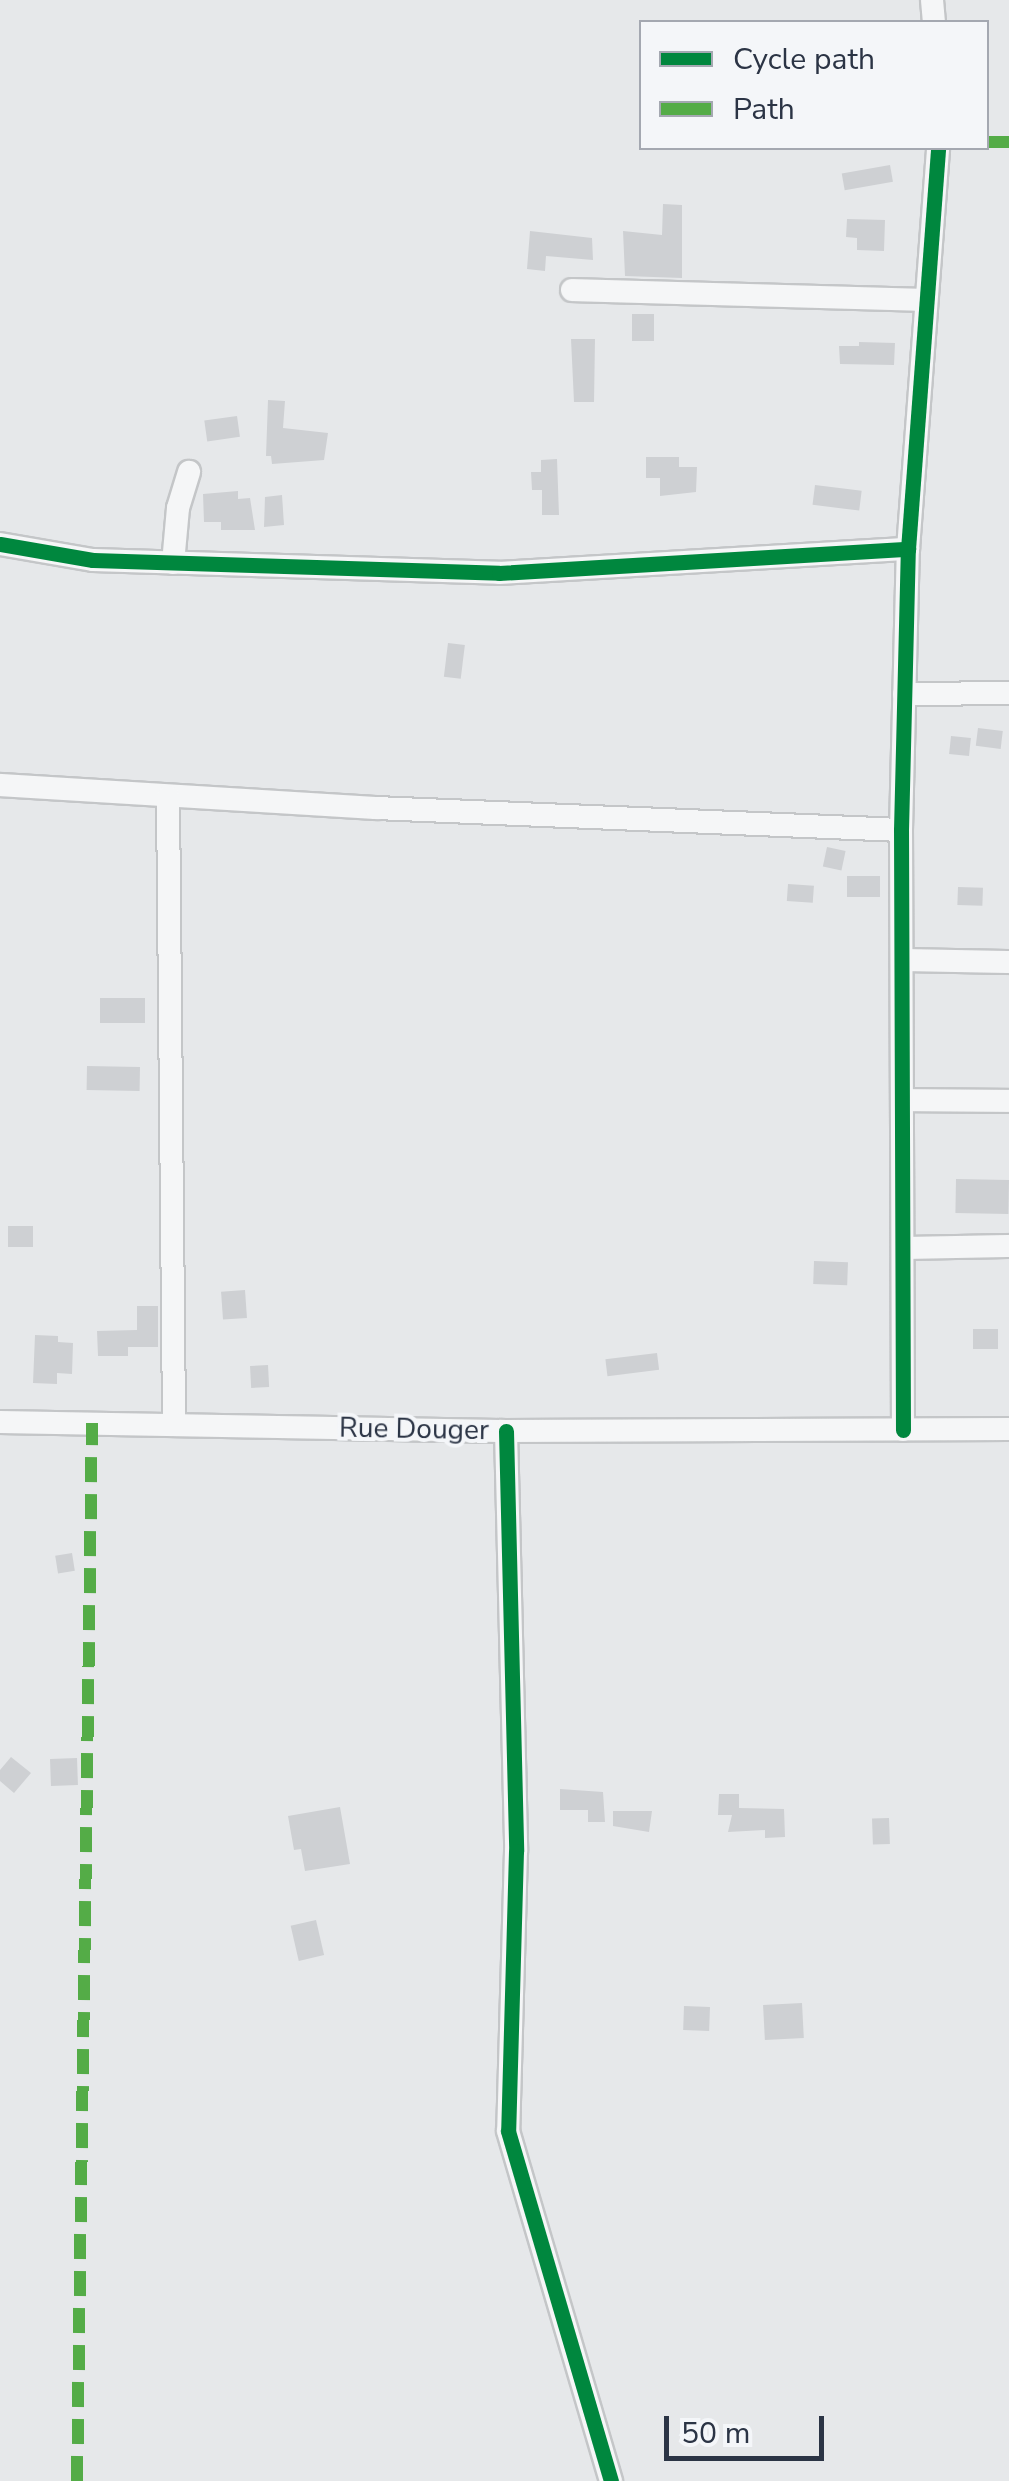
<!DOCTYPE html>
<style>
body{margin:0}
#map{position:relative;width:1009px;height:2481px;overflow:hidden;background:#e6e8ea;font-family:"Nunito Sans",sans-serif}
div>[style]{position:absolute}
.building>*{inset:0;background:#ced0d3;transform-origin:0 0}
.roads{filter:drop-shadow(2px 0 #c4c6c8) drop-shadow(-2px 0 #c4c6c8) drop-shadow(0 2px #c4c6c8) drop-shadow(0 -2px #c4c6c8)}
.minor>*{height:22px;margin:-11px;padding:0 11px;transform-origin:11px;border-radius:11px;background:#f5f6f7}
.quiet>*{height:12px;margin-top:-6px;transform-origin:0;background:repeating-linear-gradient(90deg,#54ac47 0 25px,transparent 0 37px)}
.cycleway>*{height:15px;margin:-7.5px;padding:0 7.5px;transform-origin:7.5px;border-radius:7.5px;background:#00873e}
span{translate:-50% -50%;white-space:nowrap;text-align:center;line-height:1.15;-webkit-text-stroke:8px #f4f6f9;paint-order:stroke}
.street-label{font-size:28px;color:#2b3445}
.legend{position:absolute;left:639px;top:20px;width:350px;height:130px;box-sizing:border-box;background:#f4f6f9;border:2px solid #a4a8b1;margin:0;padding:12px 18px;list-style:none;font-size:30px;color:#2b3445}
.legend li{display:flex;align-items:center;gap:20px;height:50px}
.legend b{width:50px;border:2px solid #a4a8b1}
.scale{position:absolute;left:664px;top:2416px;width:160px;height:45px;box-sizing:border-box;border:5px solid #2b3445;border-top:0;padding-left:12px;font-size:30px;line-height:35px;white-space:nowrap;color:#2b3445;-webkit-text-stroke:8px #f4f6f9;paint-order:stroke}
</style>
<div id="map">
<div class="building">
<div style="left:890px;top:165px;width:17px;height:49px;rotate:80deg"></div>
<div style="clip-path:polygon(663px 204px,682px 205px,682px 278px,625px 276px,623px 231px,662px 235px)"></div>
<div style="clip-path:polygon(847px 219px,885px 220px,884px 251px,857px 250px,857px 238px,846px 237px)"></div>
<div style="clip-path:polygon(530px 231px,592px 238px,593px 260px,546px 256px,545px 271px,527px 269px)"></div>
<div style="left:654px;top:314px;width:27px;height:22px;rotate:90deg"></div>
<div style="clip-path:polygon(571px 339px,595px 339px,594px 402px,574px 402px)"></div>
<div style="clip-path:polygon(859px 342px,895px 343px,894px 365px,840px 364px,839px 346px,859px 346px)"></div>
<div style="clip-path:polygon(268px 400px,285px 401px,283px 428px,328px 433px,324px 460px,272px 464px,271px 456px,266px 456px)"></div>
<div style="left:237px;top:416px;width:21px;height:33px;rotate:82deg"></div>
<div style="clip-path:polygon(646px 457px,679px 457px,679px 467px,697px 467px,696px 492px,660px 496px,660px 478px,646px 478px)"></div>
<div style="clip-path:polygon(557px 459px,559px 515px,542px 515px,542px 490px,532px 490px,531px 472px,541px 472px,541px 460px)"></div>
<div style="left:815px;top:485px;width:47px;height:20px;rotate:7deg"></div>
<div style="clip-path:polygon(238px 491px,238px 499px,250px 498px,255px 530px,221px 530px,221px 522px,204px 522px,203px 494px)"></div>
<div style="clip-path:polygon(282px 495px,284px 525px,264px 527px,265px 497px)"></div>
<div style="left:448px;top:643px;width:17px;height:34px;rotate:7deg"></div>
<div style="left:978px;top:728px;width:25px;height:18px;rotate:7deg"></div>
<div style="left:951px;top:736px;width:20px;height:18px;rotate:6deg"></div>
<div style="left:827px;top:847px;width:19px;height:20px;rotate:12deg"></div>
<div style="left:847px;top:876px;width:33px;height:21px"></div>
<div style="left:788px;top:884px;width:26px;height:17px;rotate:4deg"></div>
<div style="left:958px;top:887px;width:25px;height:18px;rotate:2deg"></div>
<div style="left:100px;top:998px;width:45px;height:25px"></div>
<div style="left:87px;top:1066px;width:53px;height:24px;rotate:1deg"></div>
<div style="left:956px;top:1179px;width:53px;height:34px;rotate:1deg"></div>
<div style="left:8px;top:1226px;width:25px;height:21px"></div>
<div style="left:814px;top:1261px;width:34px;height:23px;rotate:2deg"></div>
<div style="left:245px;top:1290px;width:28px;height:24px;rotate:86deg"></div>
<div style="clip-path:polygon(137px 1306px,158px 1306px,158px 1347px,128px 1347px,128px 1356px,98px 1356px,97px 1331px,137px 1330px)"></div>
<div style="left:973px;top:1329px;width:25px;height:20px"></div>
<div style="clip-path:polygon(35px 1335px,58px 1336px,58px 1342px,73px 1343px,72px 1374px,57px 1373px,57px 1384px,33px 1383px)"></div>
<div style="left:657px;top:1353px;width:17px;height:52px;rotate:83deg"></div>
<div style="left:268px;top:1365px;width:22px;height:18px;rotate:87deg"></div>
<div style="left:72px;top:1553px;width:18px;height:17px;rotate:81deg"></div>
<div style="clip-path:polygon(11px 1757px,31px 1773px,14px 1793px,0 1781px,0 1770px)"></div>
<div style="left:77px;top:1758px;width:27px;height:27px;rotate:88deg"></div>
<div style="clip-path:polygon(560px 1789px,603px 1792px,605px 1822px,588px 1822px,588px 1810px,560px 1810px)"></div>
<div style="clip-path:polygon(719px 1794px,739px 1794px,739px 1808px,784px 1809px,785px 1837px,765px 1838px,765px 1830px,728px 1832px,732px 1815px,718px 1815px)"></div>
<div style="clip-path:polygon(340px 1807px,350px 1864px,305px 1871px,301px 1849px,294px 1850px,288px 1816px)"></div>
<div style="clip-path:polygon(613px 1811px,652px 1811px,649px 1832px,613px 1826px)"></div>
<div style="left:889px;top:1818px;width:26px;height:17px;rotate:88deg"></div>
<div style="left:316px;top:1920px;width:36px;height:26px;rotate:77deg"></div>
<div style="left:802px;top:2003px;width:35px;height:39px;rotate:87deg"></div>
<div style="left:684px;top:2006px;width:26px;height:24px;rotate:2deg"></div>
</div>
<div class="roads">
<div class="minor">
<div style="left:932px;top:0;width:22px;rotate:85deg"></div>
<div style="left:572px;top:290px;width:353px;rotate:1.6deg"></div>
<div style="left:0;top:544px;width:94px;rotate:9.8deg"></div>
<div style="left:93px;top:560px;width:406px;rotate:1.8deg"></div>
<div style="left:499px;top:573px;width:410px;rotate:-3.4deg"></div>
<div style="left:173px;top:563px;width:55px;rotate:-84.8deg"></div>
<div style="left:178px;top:508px;width:38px;rotate:-73deg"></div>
<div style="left:904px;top:694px;width:105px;rotate:-0.5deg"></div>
<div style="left:0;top:785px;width:377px;rotate:3.5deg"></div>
<div style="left:376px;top:808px;width:525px;rotate:2.4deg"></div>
<div style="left:168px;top:797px;width:627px;rotate:89.45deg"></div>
<div style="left:902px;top:960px;width:107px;rotate:1.1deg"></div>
<div style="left:903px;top:1100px;width:106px;rotate:0.5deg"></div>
<div style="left:903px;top:1248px;width:106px;rotate:-1.1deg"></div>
<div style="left:0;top:1422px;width:506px;rotate:1.02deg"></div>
<div style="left:506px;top:1431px;width:503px;rotate:-0.23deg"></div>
<div style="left:903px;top:1430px;width:600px;rotate:-90.19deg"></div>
<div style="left:901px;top:830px;width:281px;rotate:-88.6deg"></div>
<div style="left:908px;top:549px;width:402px;rotate:-85.7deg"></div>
<div style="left:506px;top:1431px;width:420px;rotate:88.6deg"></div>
<div style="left:516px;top:1851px;width:280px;rotate:91.6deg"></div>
<div style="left:508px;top:2131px;width:365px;rotate:73.6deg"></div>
</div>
</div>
<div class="quiet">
<div style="left:986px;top:142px;width:23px"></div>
<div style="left:77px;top:2481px;width:1058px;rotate:-89.19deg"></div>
</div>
<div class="cycleway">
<div style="left:0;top:544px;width:94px;rotate:9.8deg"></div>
<div style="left:93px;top:560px;width:406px;rotate:1.8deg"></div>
<div style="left:499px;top:573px;width:410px;rotate:-3.4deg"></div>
<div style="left:903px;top:1430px;width:600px;rotate:-90.19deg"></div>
<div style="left:901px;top:830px;width:281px;rotate:-88.6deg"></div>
<div style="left:908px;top:549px;width:402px;rotate:-85.7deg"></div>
<div style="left:506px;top:1431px;width:420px;rotate:88.6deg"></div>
<div style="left:516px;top:1851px;width:280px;rotate:91.6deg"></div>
<div style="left:508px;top:2131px;width:365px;rotate:73.6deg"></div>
</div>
<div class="street-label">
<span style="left:414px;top:1429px;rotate:1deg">Rue Douger</span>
</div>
<ul class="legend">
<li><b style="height:12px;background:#00873e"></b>Cycle path</li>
<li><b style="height:12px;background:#54ac47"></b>Path</li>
</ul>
<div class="scale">50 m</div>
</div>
